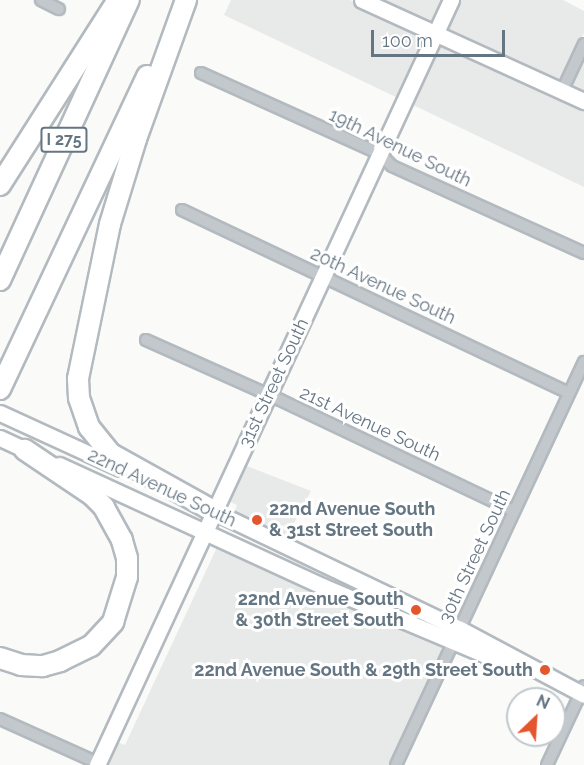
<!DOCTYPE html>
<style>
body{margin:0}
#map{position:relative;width:584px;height:765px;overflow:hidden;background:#fafaf8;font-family:Raleway,sans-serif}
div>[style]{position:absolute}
.built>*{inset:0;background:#e8e9e9}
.roads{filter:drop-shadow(2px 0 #b3babf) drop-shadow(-2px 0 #b3babf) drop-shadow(0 2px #b3babf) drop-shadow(0 -2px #b3babf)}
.street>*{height:10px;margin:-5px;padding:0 5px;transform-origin:5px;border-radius:5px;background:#c3c8cc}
.secondary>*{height:15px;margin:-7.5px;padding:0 7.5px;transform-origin:7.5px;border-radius:7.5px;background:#fff}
.highway>*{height:20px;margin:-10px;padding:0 10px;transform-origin:10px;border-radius:10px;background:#fff}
.dots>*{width:16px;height:16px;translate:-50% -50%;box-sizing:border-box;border:3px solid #fff;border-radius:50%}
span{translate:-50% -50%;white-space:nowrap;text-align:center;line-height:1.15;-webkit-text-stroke:6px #fff;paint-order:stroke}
.shield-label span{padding:2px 4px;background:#fff;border:2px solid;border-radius:4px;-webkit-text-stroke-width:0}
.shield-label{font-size:16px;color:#657683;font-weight:700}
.street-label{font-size:18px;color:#657683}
.poi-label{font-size:18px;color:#657683;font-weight:700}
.left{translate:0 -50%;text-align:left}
.right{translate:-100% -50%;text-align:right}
.north{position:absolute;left:506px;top:687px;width:60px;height:60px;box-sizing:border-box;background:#fff;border:2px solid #c1c8cd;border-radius:50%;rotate:25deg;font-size:16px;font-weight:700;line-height:24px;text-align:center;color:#657683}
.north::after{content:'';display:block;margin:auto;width:21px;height:27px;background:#e4572e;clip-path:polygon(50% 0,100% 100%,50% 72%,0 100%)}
.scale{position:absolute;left:371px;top:30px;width:134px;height:27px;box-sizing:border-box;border:3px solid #657683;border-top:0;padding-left:8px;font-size:18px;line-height:21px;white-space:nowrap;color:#657683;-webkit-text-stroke:4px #fff;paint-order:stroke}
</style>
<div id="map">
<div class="built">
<div style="clip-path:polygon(231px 0,350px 0,429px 37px,400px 99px,224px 15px)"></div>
<div style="clip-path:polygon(374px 0,446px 0,433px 27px)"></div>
<div style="clip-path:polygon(456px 0,563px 0,584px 11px,584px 33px,560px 84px,441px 31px)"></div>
<div style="clip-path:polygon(437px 40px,584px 107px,584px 187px,409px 103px)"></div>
<div style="clip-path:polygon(584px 55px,584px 96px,568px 88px)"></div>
<div style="clip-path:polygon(242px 464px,311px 491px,285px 540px,233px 515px,237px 505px,226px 500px)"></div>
<div style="clip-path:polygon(219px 543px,446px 646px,391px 765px,103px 765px,114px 741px,125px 745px)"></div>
</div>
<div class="roads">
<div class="street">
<div style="left:41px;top:0;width:20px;rotate:27deg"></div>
<div style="left:201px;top:73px;width:196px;rotate:24.3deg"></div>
<div style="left:380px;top:154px;width:17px;rotate:45deg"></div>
<div style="left:392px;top:166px;width:211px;rotate:24.4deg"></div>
<div style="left:562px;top:91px;width:52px;rotate:-64.9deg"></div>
<div style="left:182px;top:210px;width:428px;rotate:25.3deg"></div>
<div style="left:146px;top:340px;width:147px;rotate:24.1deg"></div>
<div style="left:280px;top:400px;width:259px;rotate:25.4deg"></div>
<div style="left:0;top:719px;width:107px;rotate:24.2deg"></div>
<div style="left:396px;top:765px;width:445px;rotate:-65deg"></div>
<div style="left:547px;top:765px;width:87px;rotate:-64.9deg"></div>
</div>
<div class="secondary">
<div style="left:362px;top:0;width:244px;rotate:24.5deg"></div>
<div style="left:0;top:413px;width:132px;rotate:24.6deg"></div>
<div style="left:0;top:438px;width:38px;rotate:25deg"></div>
<div style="left:59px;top:465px;width:289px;rotate:24.7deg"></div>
<div style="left:322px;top:586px;width:208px;rotate:22.9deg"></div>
<div style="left:207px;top:508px;width:280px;rotate:25.6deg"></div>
<div style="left:460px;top:629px;width:140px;rotate:28deg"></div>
<div style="left:97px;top:765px;width:843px;rotate:-65.17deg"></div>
</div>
<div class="highway">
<div style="left:186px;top:0;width:148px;rotate:109.8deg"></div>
<div style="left:136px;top:139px;width:89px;rotate:107deg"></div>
<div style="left:110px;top:224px;width:158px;rotate:101.7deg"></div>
<div style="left:78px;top:379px;width:19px;rotate:87deg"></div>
<div style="left:79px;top:398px;width:31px;rotate:71deg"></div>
<div style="left:89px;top:427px;width:35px;rotate:51deg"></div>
<div style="left:111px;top:454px;width:119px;rotate:29.1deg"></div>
<div style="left:0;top:185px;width:219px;rotate:-57.5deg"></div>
<div style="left:0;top:280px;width:308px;rotate:-65.3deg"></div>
<div style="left:0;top:389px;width:346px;rotate:-64.8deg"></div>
<div style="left:0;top:658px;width:22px;rotate:18deg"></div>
<div style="left:21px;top:665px;width:22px;rotate:3deg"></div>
<div style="left:43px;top:666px;width:18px;rotate:-16deg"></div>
<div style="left:60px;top:661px;width:34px;rotate:-26deg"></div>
<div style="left:91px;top:646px;width:33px;rotate:-47deg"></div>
<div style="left:113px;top:622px;width:47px;rotate:-72.7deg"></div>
<div style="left:127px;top:577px;width:19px;rotate:-90deg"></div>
<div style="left:127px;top:558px;width:19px;rotate:-106deg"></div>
<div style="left:122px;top:540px;width:38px;rotate:-119deg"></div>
<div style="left:104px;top:507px;width:17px;rotate:-135deg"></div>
<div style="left:92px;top:495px;width:81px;rotate:-146.1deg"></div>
</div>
</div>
<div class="dots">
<div style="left:257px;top:520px;background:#e4572e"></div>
<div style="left:416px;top:610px;background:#e4572e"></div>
<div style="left:545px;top:670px;background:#e4572e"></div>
</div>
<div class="shield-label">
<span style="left:64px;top:140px">I 275</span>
</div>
<div class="street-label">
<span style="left:400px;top:148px;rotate:26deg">19th Avenue South</span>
<span style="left:383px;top:286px;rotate:25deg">20th Avenue South</span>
<span style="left:274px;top:383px;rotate:-65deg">31st Street South</span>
<span style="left:370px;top:424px;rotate:25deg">21st Avenue South</span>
<span style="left:162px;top:488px;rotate:25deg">22nd Avenue South</span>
<span style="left:475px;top:556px;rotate:-65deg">30th Street South</span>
</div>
<div class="poi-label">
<span class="left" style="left:269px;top:520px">22nd Avenue South<br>&amp; 31st Street South</span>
<span class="right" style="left:404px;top:610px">22nd Avenue South<br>&amp; 30th Street South</span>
<span class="right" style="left:533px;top:670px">22nd Avenue South &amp; 29th Street South</span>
</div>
<div class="north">N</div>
<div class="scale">100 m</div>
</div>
